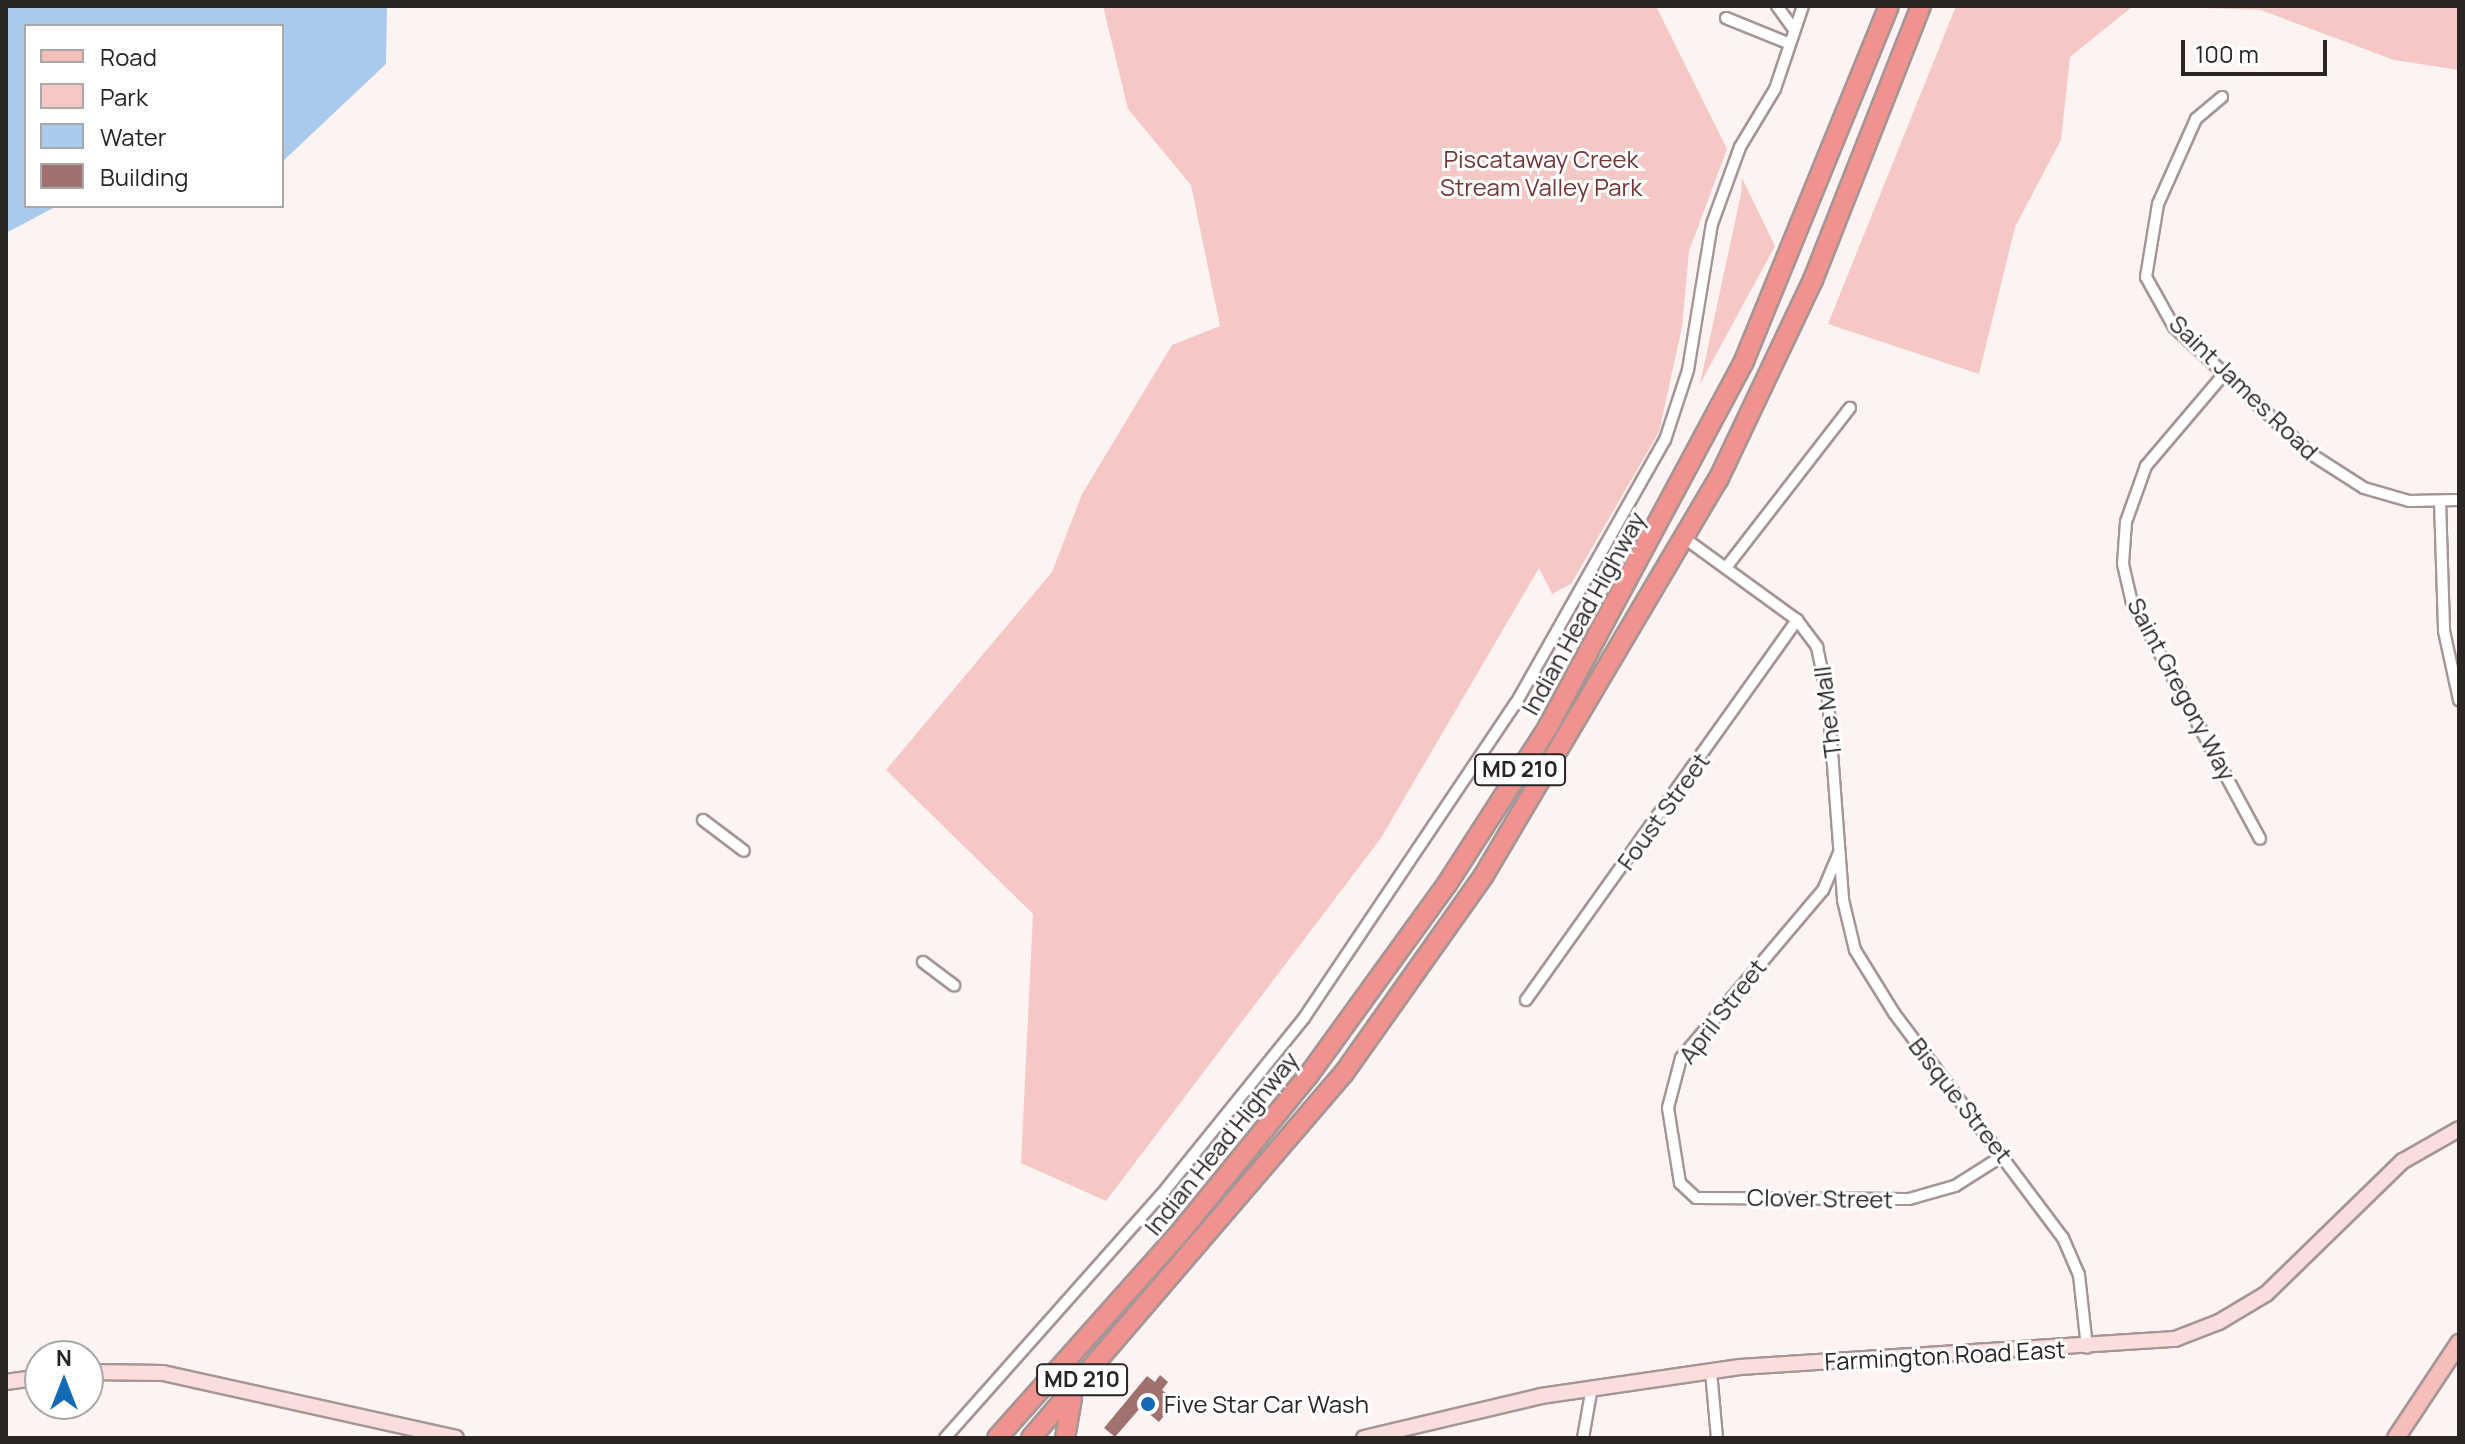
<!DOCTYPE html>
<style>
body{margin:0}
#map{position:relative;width:2465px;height:1444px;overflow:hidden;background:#fdf3f2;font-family:Manrope,sans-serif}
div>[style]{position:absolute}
.green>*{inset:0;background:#f6c8c5}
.water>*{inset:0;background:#aacaed}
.building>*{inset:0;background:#a1716f}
.roads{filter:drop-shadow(2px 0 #a59695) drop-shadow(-2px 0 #a59695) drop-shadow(0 2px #a59695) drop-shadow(0 -2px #a59695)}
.street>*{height:10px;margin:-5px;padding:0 5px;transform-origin:5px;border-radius:5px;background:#fff}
.secondary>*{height:14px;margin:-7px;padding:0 7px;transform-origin:7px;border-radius:7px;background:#fadedd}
.primary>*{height:16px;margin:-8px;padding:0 8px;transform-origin:8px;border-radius:8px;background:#f6bebb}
.highway>*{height:18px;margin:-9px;padding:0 9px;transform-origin:9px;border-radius:9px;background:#f0928e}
.dots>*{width:22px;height:22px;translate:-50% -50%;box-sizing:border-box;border:4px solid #fff;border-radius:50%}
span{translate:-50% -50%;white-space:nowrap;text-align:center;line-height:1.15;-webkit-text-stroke:6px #fff;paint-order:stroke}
.shield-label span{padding:2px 6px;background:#fff;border:2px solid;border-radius:6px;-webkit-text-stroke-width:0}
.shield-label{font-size:22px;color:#2a2423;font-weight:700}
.park-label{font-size:24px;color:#753534}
.street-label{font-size:24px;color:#2a2423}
.poi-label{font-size:24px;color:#2a2423}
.left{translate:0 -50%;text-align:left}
.frame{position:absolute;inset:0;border:8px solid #2a2423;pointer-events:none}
.legend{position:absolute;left:24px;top:24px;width:260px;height:184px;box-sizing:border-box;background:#fff;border:2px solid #aaa7a7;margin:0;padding:10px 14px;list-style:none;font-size:24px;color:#2a2423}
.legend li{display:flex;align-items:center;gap:16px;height:40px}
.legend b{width:40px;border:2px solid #aaa7a7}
.north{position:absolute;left:24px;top:1340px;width:80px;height:80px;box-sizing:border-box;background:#fff;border:2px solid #aaa7a7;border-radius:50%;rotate:0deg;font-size:22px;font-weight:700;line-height:32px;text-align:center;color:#2a2423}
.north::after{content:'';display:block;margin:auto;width:28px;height:36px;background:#146ab7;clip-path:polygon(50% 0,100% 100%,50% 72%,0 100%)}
.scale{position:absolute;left:2181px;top:40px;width:146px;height:36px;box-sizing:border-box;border:4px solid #2a2423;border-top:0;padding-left:10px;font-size:24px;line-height:28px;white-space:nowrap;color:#2a2423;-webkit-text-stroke:6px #fff;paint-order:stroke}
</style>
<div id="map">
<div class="green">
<div style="clip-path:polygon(1103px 6px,1656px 6px,1727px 149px,1689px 251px,1682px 327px,1659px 432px,1571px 584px,1552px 594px,1539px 568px,1381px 838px,1106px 1201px,1021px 1163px,1033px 914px,886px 770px,1052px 572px,1082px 494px,1172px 345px,1220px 326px,1191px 185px,1128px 109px)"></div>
<div style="clip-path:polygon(1956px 6px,2133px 6px,2070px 57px,2061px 140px,2015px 227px,1979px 374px,1828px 324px)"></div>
<div style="clip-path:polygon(2141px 6px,2459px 6px,2459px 70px,2394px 60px,2261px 10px)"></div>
<div style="clip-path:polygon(1742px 178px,1775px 246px,1700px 384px,1741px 194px)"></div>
</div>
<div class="water">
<div style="clip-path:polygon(6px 6px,387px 6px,386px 64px,282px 162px,282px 26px,26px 26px,26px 206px,57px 206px,6px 233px)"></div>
</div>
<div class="building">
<div style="clip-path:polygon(1160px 1375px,1168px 1382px,1162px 1390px,1175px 1401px,1159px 1422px,1141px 1407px,1115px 1437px,1104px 1428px,1147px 1376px,1155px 1382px)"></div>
</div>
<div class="roads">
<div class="street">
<div style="left:1777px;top:6px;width:29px;rotate:54deg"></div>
<div style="left:1726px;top:18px;width:67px;rotate:22deg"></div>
<div style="left:2222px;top:97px;width:34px;rotate:140deg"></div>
<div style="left:2196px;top:119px;width:93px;rotate:114.1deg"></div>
<div style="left:2158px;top:204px;width:74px;rotate:99.3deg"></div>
<div style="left:2146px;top:277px;width:57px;rotate:60.8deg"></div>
<div style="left:2174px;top:327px;width:187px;rotate:42.8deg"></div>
<div style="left:2311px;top:454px;width:63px;rotate:32.7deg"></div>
<div style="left:2364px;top:488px;width:47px;rotate:16.1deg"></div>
<div style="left:2409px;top:501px;width:50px;rotate:-1.1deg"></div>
<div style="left:2224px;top:374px;width:121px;rotate:130.3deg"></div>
<div style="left:2146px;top:466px;width:59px;rotate:109.7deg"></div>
<div style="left:2126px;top:522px;width:42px;rotate:94.1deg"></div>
<div style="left:2123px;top:564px;width:39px;rotate:77deg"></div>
<div style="left:2132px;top:602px;width:269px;rotate:61.6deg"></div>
<div style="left:2440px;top:501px;width:130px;rotate:88.2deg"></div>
<div style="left:2444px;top:631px;width:71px;rotate:77.7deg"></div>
<div style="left:1687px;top:540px;width:136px;rotate:36deg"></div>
<div style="left:1797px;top:620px;width:34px;rotate:53deg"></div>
<div style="left:1817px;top:647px;width:53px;rotate:78.1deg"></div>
<div style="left:1828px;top:699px;width:202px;rotate:85.7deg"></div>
<div style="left:1843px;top:900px;width:51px;rotate:76.5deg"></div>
<div style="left:1855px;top:950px;width:74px;rotate:58.2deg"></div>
<div style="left:1894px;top:1013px;width:281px;rotate:53.1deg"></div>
<div style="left:2063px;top:1238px;width:40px;rotate:66.6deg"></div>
<div style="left:2079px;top:1275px;width:73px;rotate:83.7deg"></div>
<div style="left:1728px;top:565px;width:199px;rotate:-52.2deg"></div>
<div style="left:703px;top:820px;width:51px;rotate:37.1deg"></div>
<div style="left:1838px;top:855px;width:38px;rotate:113deg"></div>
<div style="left:1823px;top:890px;width:220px;rotate:130.2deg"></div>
<div style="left:1681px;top:1058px;width:52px;rotate:104.6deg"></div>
<div style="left:1668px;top:1108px;width:76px;rotate:80.9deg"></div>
<div style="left:1680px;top:1183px;width:22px;rotate:43deg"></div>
<div style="left:1696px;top:1198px;width:213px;rotate:0.3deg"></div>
<div style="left:1909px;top:1199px;width:48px;rotate:-15.8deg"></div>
<div style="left:1955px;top:1186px;width:58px;rotate:-32.3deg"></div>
<div style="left:923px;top:962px;width:39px;rotate:37deg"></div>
<div style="left:1526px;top:1000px;width:467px;rotate:-54.5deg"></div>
<div style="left:1711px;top:1371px;width:67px;rotate:84.9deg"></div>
<div style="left:945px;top:1438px;width:333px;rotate:-48.4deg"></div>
<div style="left:1166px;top:1189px;width:220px;rotate:-51.1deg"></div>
<div style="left:1304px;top:1018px;width:380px;rotate:-56.1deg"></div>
<div style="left:1516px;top:703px;width:302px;rotate:-60.5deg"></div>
<div style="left:1665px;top:440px;width:74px;rotate:-71.8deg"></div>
<div style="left:1688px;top:370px;width:148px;rotate:-80.7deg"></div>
<div style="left:1712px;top:224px;width:82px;rotate:-70deg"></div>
<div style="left:1740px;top:147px;width:68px;rotate:-58.9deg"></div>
<div style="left:1775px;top:89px;width:88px;rotate:-71.4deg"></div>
<div style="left:1583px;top:1438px;width:52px;rotate:-80deg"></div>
</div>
<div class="secondary">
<div style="left:88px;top:1372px;width:75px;rotate:0.8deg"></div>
<div style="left:163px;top:1373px;width:300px;rotate:12.5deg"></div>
<div style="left:6px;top:1382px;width:34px;rotate:-8deg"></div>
<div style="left:1364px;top:1438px;width:182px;rotate:-13.3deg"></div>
<div style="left:1541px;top:1396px;width:201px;rotate:-8.3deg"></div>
<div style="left:1740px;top:1367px;width:436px;rotate:-3.7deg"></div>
<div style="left:2175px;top:1339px;width:47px;rotate:-21.1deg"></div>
<div style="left:2219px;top:1322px;width:55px;rotate:-30.8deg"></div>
<div style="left:2266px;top:1294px;width:191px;rotate:-44.2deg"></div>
<div style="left:2403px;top:1161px;width:64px;rotate:-29.7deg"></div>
</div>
<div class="primary">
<div style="left:2396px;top:1438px;width:114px;rotate:-56.4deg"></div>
</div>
<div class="highway">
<div style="left:997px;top:1438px;width:280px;rotate:-48.3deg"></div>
<div style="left:1183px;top:1229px;width:198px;rotate:-50.8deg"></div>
<div style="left:1308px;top:1076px;width:237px;rotate:-54.1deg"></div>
<div style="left:1447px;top:884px;width:187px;rotate:-57.2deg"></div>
<div style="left:1548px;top:727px;width:415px;rotate:-61.8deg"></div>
<div style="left:1744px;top:361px;width:383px;rotate:-67.8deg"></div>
<div style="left:1031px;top:1438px;width:481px;rotate:-49.4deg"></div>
<div style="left:1344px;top:1073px;width:242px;rotate:-54.7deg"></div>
<div style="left:1484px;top:875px;width:459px;rotate:-59.4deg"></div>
<div style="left:1718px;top:480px;width:221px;rotate:-64.6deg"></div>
<div style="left:1813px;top:280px;width:295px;rotate:-68.5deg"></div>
<div style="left:1065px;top:1438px;width:40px;rotate:-80deg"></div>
</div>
</div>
<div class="dots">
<div style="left:1148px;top:1404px;background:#146ab7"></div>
</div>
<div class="shield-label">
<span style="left:1520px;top:770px">MD 210</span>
<span style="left:1082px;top:1380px">MD 210</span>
</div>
<div class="park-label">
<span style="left:1541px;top:173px">Piscataway Creek<br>Stream Valley Park</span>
</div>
<div class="street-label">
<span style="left:2244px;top:387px;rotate:44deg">Saint James Road</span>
<span style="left:1583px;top:613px;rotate:-61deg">Indian Head Highway</span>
<span style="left:2182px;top:689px;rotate:62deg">Saint Gregory Way</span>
<span style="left:1827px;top:712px;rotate:-97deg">The Mall</span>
<span style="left:1663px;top:811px;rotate:-54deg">Foust Street</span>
<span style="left:1722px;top:1011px;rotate:-52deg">April Street</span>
<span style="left:1961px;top:1100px;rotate:52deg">Bisque Street</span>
<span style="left:1221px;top:1143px;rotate:-51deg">Indian Head Highway</span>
<span style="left:1820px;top:1198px;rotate:1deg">Clover Street</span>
<span style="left:1945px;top:1355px;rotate:-3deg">Farmington Road East</span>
</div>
<div class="poi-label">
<span class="left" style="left:1164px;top:1404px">Five Star Car Wash</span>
</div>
<div class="frame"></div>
<ul class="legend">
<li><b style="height:10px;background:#f6bebb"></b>Road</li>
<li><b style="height:22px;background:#f6c8c5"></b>Park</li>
<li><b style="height:22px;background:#aacaed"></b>Water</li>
<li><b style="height:22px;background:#a1716f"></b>Building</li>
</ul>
<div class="north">N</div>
<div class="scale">100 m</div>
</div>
